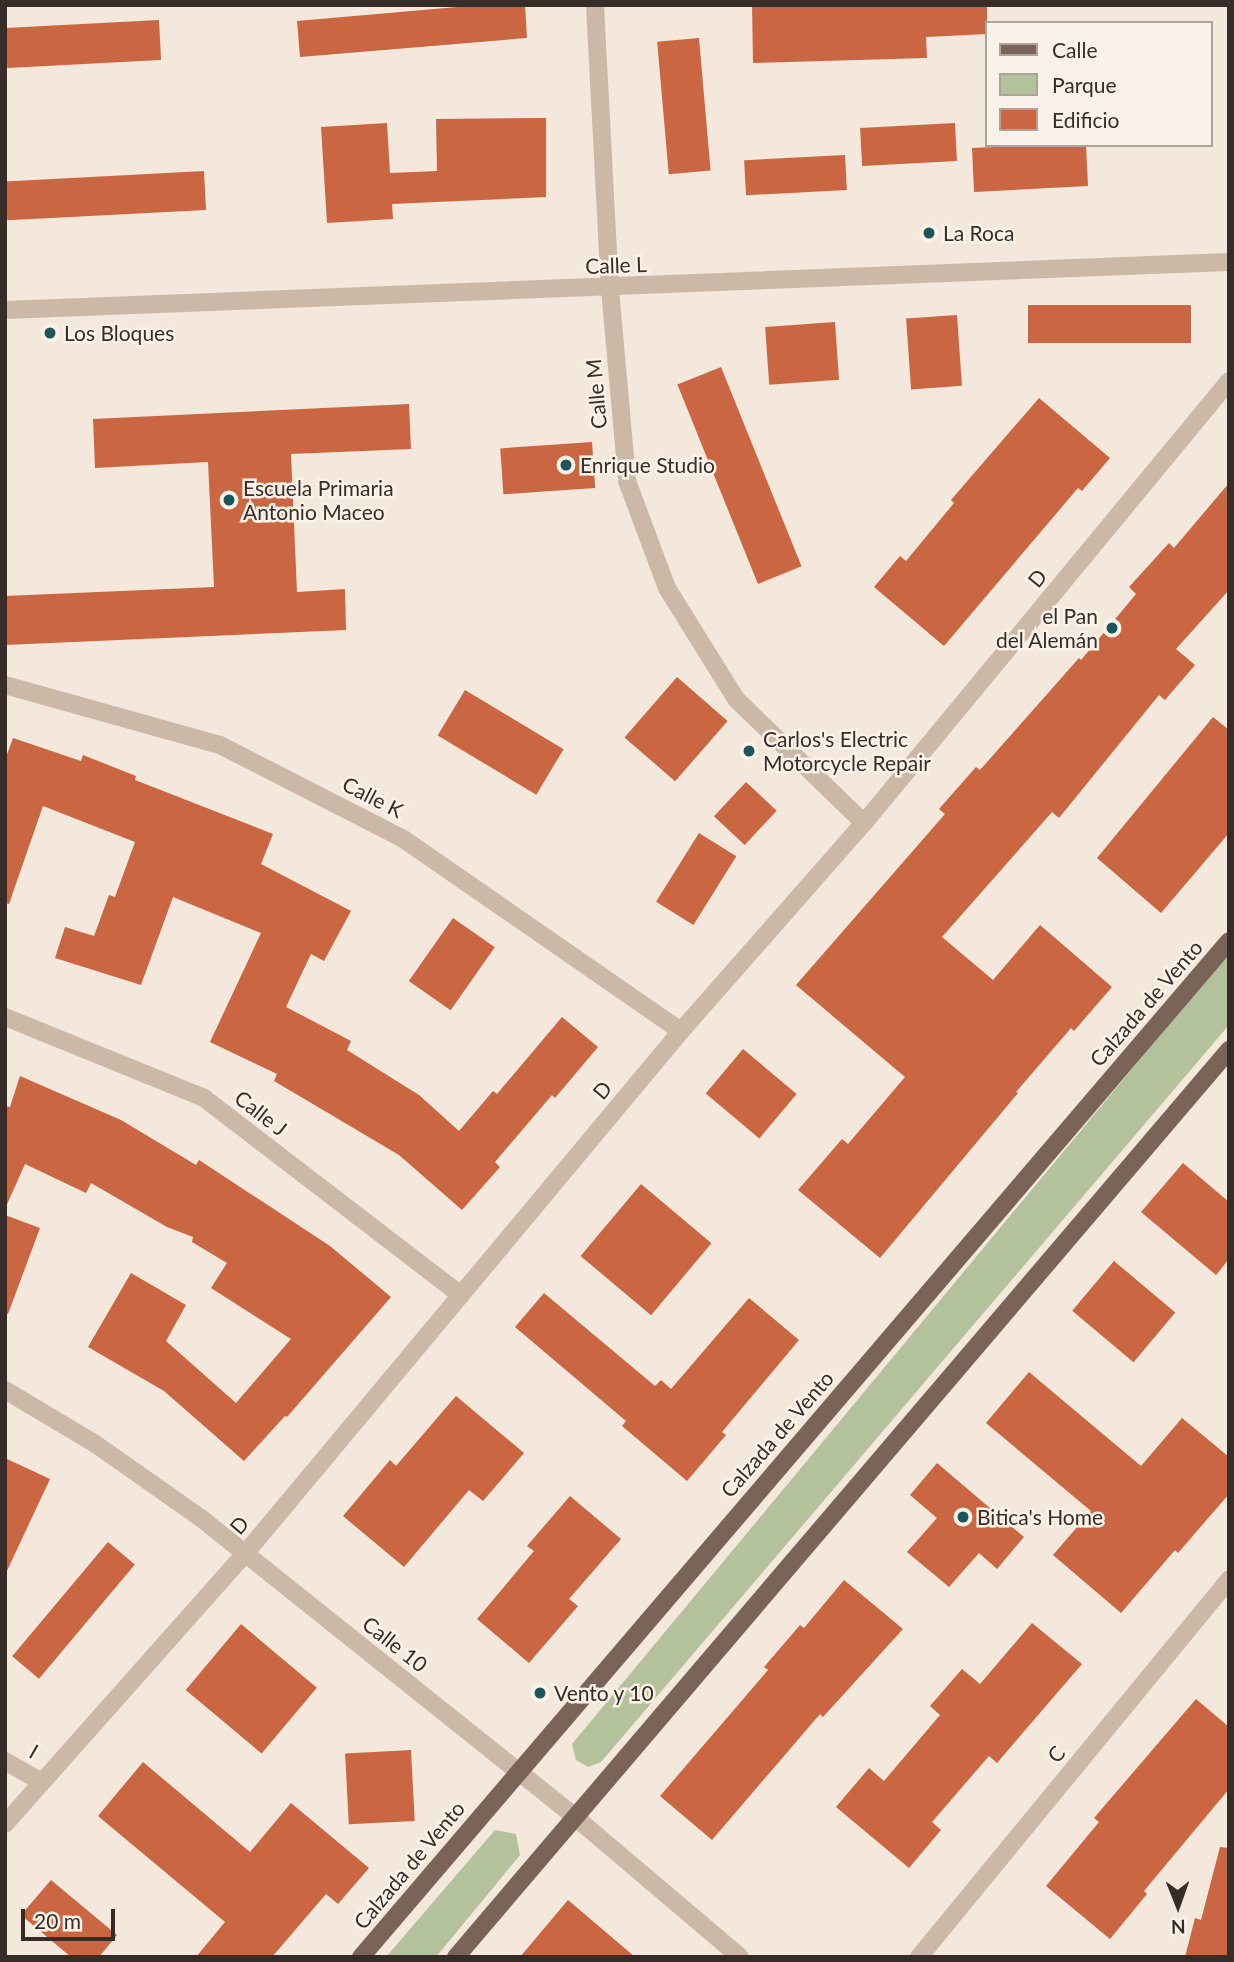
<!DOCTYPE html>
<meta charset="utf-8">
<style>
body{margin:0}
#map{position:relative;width:1234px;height:1962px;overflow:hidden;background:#f3e8db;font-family:Lato,sans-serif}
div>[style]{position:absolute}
.green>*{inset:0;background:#b4c29b}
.building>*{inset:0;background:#ca6642;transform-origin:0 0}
.minor>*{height:18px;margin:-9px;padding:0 9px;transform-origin:9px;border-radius:9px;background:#cbb8a7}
.major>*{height:18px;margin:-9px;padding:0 9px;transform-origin:9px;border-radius:9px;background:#7a6458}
.dots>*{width:19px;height:19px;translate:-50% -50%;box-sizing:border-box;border:4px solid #faf2e8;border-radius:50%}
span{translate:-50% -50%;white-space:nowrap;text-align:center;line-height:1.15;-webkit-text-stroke:5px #faf2e8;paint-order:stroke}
.poi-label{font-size:21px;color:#372d28}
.left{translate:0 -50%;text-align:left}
.right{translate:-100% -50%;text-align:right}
.street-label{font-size:21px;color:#372d28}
.frame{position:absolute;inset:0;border:7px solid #372d28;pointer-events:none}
.legend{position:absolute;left:985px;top:21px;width:228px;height:126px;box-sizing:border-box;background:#faf2e8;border:2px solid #aca39b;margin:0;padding:9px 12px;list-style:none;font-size:21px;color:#372d28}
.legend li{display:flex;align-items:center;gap:14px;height:35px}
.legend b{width:35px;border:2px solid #aca39b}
.north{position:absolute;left:1143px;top:1871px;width:70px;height:70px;-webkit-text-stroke:5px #faf2e8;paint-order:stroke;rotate:179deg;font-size:19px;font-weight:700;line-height:28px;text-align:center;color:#372d28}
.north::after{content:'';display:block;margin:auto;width:24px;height:32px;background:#372d28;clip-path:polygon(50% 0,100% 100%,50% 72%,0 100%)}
.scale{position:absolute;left:21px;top:1909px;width:94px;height:32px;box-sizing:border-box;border:4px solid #372d28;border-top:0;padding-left:9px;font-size:21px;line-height:24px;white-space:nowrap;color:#372d28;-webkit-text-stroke:5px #faf2e8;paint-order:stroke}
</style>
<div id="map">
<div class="green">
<div style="clip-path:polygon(1229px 952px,1229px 1025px,601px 1762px,588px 1767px,576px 1760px,572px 1744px)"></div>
<div style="clip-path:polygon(495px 1830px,516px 1834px,520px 1855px,436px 1957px,386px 1957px)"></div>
</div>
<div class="building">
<div style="clip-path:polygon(480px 5px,525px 5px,527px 38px,300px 57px,297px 21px)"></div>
<div style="clip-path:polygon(752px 5px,987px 5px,987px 34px,926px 37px,927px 58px,753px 63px)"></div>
<div style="left:159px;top:20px;width:40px;height:154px;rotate:87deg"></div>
<div style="left:699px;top:38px;width:133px;height:42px;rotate:85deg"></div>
<div style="clip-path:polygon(546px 118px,546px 197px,392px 204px,393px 219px,327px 223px,321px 127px,387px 123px,390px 173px,437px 171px,436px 119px)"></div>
<div style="left:955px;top:123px;width:38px;height:95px;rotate:87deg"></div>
<div style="clip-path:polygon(1040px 145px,1086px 145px,1088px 186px,974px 192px,972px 148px)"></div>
<div style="left:845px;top:155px;width:35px;height:101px;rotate:87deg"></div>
<div style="left:204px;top:171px;width:39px;height:199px;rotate:87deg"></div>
<div style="left:1191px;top:305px;width:38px;height:163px;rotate:90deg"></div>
<div style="left:957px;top:315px;width:71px;height:51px;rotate:86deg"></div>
<div style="left:835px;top:322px;width:58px;height:70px;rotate:86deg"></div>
<div style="left:721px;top:367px;width:215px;height:47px;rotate:68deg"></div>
<div style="clip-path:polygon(1039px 398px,1110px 458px,1082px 491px,1078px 488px,944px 646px,874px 587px,900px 556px,906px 561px,954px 503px,951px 500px)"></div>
<div style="clip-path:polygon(409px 404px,411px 449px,291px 454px,297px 592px,345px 589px,346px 630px,5px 645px,5px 596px,214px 587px,208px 462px,95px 468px,93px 419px)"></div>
<div style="left:592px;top:442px;width:46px;height:92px;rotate:86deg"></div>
<div style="clip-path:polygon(1229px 483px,1229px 590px,1176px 649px,1195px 665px,1165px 700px,1159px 695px,1059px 818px,1052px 812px,942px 937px,993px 980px,1040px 925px,1112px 987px,1074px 1031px,1071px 1028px,1016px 1092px,1018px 1093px,880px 1258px,798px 1190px,842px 1139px,848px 1144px,905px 1077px,796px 985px,945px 814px,939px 809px,976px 767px,980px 770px,1079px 658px,1081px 660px,1136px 594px,1129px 587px,1169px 543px,1174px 548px)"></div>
<div style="left:677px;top:677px;width:67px;height:80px;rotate:41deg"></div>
<div style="left:465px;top:690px;width:115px;height:53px;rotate:31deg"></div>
<div style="clip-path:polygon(1213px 717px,1229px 730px,1229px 833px,1161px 913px,1097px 858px)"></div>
<div style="clip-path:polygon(13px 738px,81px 761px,83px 755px,136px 776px,135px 780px,273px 834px,261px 864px,351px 911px,324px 961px,311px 954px,286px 1007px,351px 1041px,347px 1050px,419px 1095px,459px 1131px,493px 1091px,497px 1094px,562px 1017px,598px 1047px,555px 1098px,552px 1095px,495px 1162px,500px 1167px,462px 1210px,399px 1155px,274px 1081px,277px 1074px,210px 1042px,261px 933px,173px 897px,141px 985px,55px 958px,65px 927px,94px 936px,109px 895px,115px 897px,135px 842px,43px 806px,9px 904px,5px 903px,5px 760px)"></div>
<div style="left:746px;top:782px;width:42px;height:47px;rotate:43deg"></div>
<div style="left:699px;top:833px;width:44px;height:81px;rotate:32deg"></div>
<div style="left:453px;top:918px;width:51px;height:77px;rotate:35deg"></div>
<div style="left:743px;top:1049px;width:70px;height:58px;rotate:40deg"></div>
<div style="clip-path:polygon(20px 1076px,121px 1120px,196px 1165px,199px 1160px,330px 1246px,391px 1297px,287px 1417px,285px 1416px,244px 1461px,164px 1391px,88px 1347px,131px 1273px,186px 1305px,166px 1341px,236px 1403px,291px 1339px,211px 1288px,227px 1263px,192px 1242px,193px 1237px,167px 1227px,91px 1183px,86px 1193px,25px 1164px,5px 1209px,5px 1106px,10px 1107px)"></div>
<div style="clip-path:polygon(1183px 1163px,1229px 1202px,1229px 1259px,1216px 1275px,1141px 1212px)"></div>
<div style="left:641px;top:1184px;width:92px;height:94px;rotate:40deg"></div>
<div style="clip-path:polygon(5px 1215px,40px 1228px,8px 1314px,5px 1314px)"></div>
<div style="left:1114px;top:1261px;width:80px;height:65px;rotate:40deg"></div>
<div style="clip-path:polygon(544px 1293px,655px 1386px,661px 1380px,671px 1389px,749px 1298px,799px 1340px,722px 1432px,726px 1435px,687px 1481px,622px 1426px,626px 1421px,515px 1327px)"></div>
<div style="clip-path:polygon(1029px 1372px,1141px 1466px,1182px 1418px,1229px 1457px,1229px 1494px,1178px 1553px,1175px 1550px,1121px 1613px,1053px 1555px,1091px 1511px,986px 1423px)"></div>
<div style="clip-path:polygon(456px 1396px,524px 1453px,483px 1501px,469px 1490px,404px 1567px,343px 1516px,390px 1460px,396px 1466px)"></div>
<div style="clip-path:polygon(5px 1458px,50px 1479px,5px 1575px)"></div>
<div style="clip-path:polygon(937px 1463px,1024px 1537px,997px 1569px,979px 1553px,949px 1587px,907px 1552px,937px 1518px,910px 1495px)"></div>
<div style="clip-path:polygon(570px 1496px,621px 1539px,569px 1599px,578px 1606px,529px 1663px,477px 1619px,534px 1551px,527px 1546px)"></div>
<div style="left:108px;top:1542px;width:35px;height:149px;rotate:40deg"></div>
<div style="clip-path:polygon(844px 1580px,903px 1629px,823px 1717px,820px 1714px,712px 1840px,660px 1796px,768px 1670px,764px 1667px,800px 1625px,804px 1628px)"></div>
<div style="clip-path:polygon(1032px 1623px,1082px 1664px,997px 1763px,989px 1756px,932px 1822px,941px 1830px,909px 1868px,836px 1807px,869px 1768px,884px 1781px,940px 1715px,930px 1706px,962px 1669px,980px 1684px)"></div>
<div style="left:241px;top:1624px;width:99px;height:86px;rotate:40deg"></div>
<div style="clip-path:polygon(1196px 1699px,1229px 1727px,1229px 1789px,1144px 1891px,1147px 1894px,1110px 1939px,1046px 1886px,1099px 1822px,1094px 1818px)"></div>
<div style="left:411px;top:1750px;width:71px;height:66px;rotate:87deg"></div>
<div style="clip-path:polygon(143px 1762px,250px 1852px,291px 1803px,369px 1868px,338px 1904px,326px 1894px,272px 1957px,196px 1957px,225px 1922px,98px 1816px)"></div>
<div style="clip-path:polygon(1220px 1847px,1229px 1848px,1229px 1957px,1185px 1957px,1195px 1918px,1201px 1920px)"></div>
<div style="clip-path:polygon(51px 1880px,117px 1935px,99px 1957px,71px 1957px,21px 1915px)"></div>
<div style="clip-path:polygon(568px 1900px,635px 1957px,520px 1957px)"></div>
</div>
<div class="minor">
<div style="left:595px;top:5px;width:284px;rotate:87deg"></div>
<div style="left:610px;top:289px;width:193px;rotate:84.9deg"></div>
<div style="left:627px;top:481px;width:114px;rotate:69.5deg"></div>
<div style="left:667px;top:588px;width:131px;rotate:58.1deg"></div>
<div style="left:736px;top:699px;width:178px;rotate:44.1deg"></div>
<div style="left:5px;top:310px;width:1225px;rotate:-2.25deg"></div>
<div style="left:5px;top:685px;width:223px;rotate:15.6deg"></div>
<div style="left:220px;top:745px;width:204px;rotate:27.1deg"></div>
<div style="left:402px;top:838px;width:339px;rotate:34.7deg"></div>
<div style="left:5px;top:1017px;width:215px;rotate:22.1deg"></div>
<div style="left:204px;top:1098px;width:324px;rotate:37.5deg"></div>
<div style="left:5px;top:1390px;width:104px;rotate:30.8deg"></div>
<div style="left:94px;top:1443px;width:132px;rotate:35.1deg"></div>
<div style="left:202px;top:1519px;width:477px;rotate:38.6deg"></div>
<div style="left:575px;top:1817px;width:216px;rotate:40.3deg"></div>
<div style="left:5px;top:1761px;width:40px;rotate:29.7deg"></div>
<div style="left:5px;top:1824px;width:360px;rotate:-48.4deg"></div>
<div style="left:244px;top:1555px;width:682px;rotate:-50.17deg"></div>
<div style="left:681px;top:1031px;width:277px;rotate:-48.7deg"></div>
<div style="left:864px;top:823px;width:573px;rotate:-50.45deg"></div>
<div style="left:919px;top:1957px;width:489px;rotate:-50.6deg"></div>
</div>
<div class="major">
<div style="left:361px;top:1957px;width:1336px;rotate:-49.49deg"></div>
<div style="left:456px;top:1957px;width:1192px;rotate:-49.56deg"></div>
</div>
<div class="dots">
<div style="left:929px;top:233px;background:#1c555a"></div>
<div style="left:50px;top:333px;background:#1c555a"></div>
<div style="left:566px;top:465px;background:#1c555a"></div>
<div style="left:229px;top:500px;background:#1c555a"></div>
<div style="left:1112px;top:628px;background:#1c555a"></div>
<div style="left:749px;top:751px;background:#1c555a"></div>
<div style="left:963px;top:1517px;background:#1c555a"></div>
<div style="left:540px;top:1693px;background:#1c555a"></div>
</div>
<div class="poi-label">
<span class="left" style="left:943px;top:233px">La Roca</span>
<span class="left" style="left:64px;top:333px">Los Bloques</span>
<span class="left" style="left:580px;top:465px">Enrique Studio</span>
<span class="left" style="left:243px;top:500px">Escuela Primaria<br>Antonio Maceo</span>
<span class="right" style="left:1098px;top:628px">el Pan<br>del Alemán</span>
<span class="left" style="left:763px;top:751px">Carlos's Electric<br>Motorcycle Repair</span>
<span class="left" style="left:977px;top:1517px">Bitica's Home</span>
<span class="left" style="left:554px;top:1693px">Vento y 10</span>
</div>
<div class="street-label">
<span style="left:616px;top:265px;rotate:-2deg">Calle L</span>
<span style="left:596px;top:394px;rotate:-95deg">Calle M</span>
<span style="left:1037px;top:578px;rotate:-51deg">D</span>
<span style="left:373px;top:797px;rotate:27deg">Calle K</span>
<span style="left:1146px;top:1003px;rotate:-49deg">Calzada de Vento</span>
<span style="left:602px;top:1090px;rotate:-50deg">D</span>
<span style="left:261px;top:1113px;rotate:38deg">Calle J</span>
<span style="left:777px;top:1434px;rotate:-49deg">Calzada de Vento</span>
<span style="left:239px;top:1525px;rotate:-50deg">D</span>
<span style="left:395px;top:1644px;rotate:38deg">Calle 10</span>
<span style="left:34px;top:1751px;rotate:30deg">I</span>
<span style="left:1056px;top:1754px;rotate:-51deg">C</span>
<span style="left:409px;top:1865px;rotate:-50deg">Calzada de Vento</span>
</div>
<div class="frame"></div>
<ul class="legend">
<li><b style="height:9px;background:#7a6458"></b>Calle</li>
<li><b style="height:19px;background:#b4c29b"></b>Parque</li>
<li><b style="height:19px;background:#ca6642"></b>Edificio</li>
</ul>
<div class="north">N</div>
<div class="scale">20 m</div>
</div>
